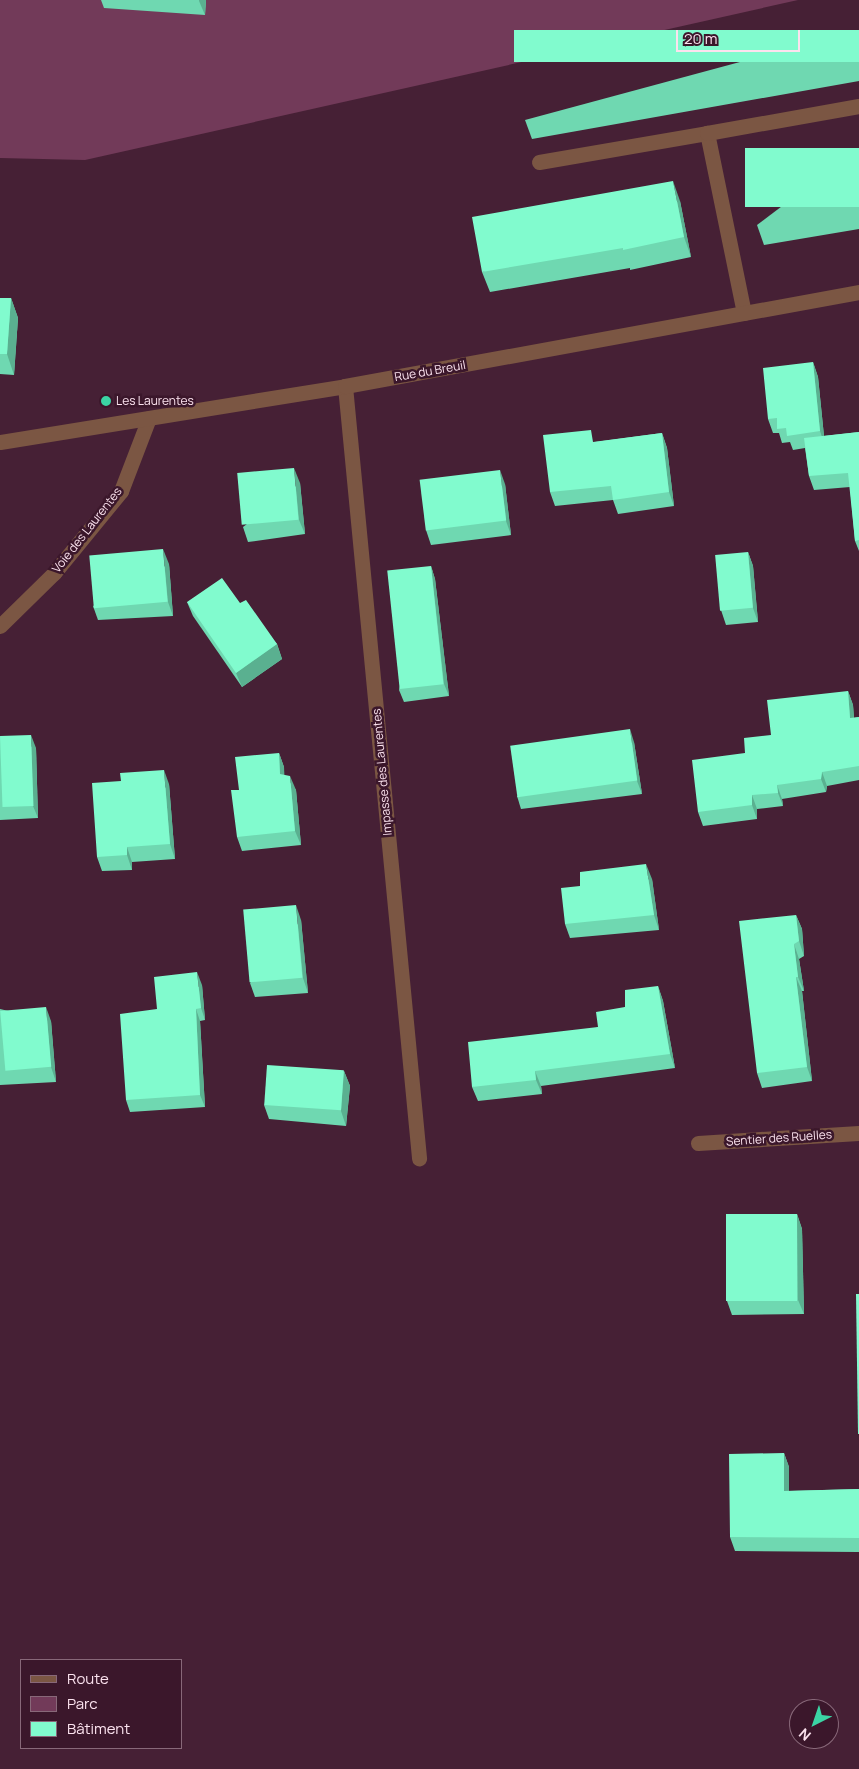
<!DOCTYPE html>
<meta charset="utf-8">
<style>
body{margin:0}
#map{position:relative;width:859px;height:1769px;overflow:hidden;background:#462035;font-family:Manrope,sans-serif}
div>[style]{position:absolute}
.green>*{inset:0;background:#723a59}
.lane>*{height:15px;margin:-7.5px;padding:0 7.5px;transform-origin:7.5px;border-radius:7.5px;background:#7b5643}
.street>*{height:15px;margin:-7.5px;padding:0 7.5px;transform-origin:7.5px;border-radius:7.5px;background:#7b5643}
.wall>*{inset:0;background:#6fd8b1}
.shaded-wall>*{inset:0;background:#5ab090}
.building>*{inset:0;background:#81fbce;transform-origin:0 0}
.dots>*{width:14px;height:14px;translate:-50% -50%;box-sizing:border-box;border:2px solid #3b172b;border-radius:50%}
span{translate:-50% -50%;white-space:nowrap;text-align:center;line-height:1.15;-webkit-text-stroke:5px #3b172b;paint-order:stroke}
.street-label{font-size:12px;color:#fbe2ee}
.poi-label{font-size:12px;color:#fbe2ee}
.left{translate:0 -50%;text-align:left}
.legend{position:absolute;left:20px;top:1659px;width:162px;height:90px;box-sizing:border-box;background:#3b172b;border:1px solid #886879;margin:0;padding:6px 9px;list-style:none;font-size:15px;color:#fbe2ee}
.legend li{display:flex;align-items:center;gap:10px;height:25px}
.legend b{width:25px;border:1px solid #886879}
.north{position:absolute;left:789px;top:1699px;width:50px;height:50px;box-sizing:border-box;background:#3b172b;border:1px solid #886879;border-radius:50%;rotate:221deg;font-size:14px;font-weight:700;line-height:20px;text-align:center;color:#fbe2ee}
.north::after{content:'';display:block;margin:auto;width:18px;height:22px;background:#3bd4a4;clip-path:polygon(50% 0,100% 100%,50% 72%,0 100%)}
.scale{position:absolute;left:676px;top:30px;width:124px;height:22px;box-sizing:border-box;border:2px solid #fbe2ee;border-top:0;padding-left:6px;font-size:15px;line-height:18px;white-space:nowrap;color:#fbe2ee;-webkit-text-stroke:4px #3b172b;paint-order:stroke}
</style>
<div id="map">
<div class="green">
<div style="clip-path:polygon(0 0,798px 0,85px 160px,0 158px)"></div>
</div>
<div class="lane">
<div style="left:539px;top:162px;width:170px;rotate:-9.8deg"></div>
<div style="left:744px;top:313px;width:184px;rotate:-101.6deg"></div>
<div style="left:707px;top:133px;width:154px;rotate:-10.1deg"></div>
<div style="left:0;top:626px;width:76px;rotate:-44.5deg"></div>
<div style="left:54px;top:573px;width:106px;rotate:-50.7deg"></div>
<div style="left:121px;top:491px;width:78px;rotate:-69deg"></div>
</div>
<div class="street">
<div style="left:345px;top:386px;width:776px;rotate:84.52deg"></div>
<div style="left:0;top:442px;width:350px;rotate:-9.2deg"></div>
<div style="left:345px;top:386px;width:523px;rotate:-10.36deg"></div>
<div style="left:698px;top:1143px;width:161px;rotate:-3.6deg"></div>
</div>
<div class="wall">
<div style="clip-path:polygon(101px 0,206px 0,205px 15px,104px 8px)"></div>
<div style="clip-path:polygon(859px 30px,859px 81px,532px 139px,525px 120px)"></div>
<div style="clip-path:polygon(859px 148px,859px 229px,764px 245px,757px 225px)"></div>
<div style="clip-path:polygon(680px 201px,691px 257px,630px 270px,630px 268px,490px 292px,482px 272px)"></div>
<div style="clip-path:polygon(0 298px,11px 298px,18px 318px,14px 375px,0 374px)"></div>
<div style="clip-path:polygon(813px 362px,818px 377px,824px 436px,859px 432px,859px 551px,855px 541px,850px 487px,814px 490px,809px 476px,805px 448px,793px 450px,790px 442px,782px 443px,779px 433px,773px 433px,768px 419px)"></div>
<div style="clip-path:polygon(662px 433px,667px 448px,674px 506px,618px 514px,613px 500px,555px 506px,550px 492px,595px 442px)"></div>
<div style="clip-path:polygon(300px 483px,305px 534px,248px 542px,243px 527px)"></div>
<div style="clip-path:polygon(505px 484px,511px 535px,431px 545px,426px 530px)"></div>
<div style="clip-path:polygon(748px 552px,753px 566px,758px 622px,726px 625px,721px 610px)"></div>
<div style="clip-path:polygon(169px 564px,173px 616px,98px 620px,93px 606px)"></div>
<div style="clip-path:polygon(431px 566px,435px 579px,449px 696px,404px 702px,399px 690px)"></div>
<div style="clip-path:polygon(187px 602px,240px 603px,277px 644px,282px 659px,242px 687px,193px 616px)"></div>
<div style="clip-path:polygon(848px 691px,853px 705px,854px 718px,859px 717px,859px 780px,827px 786px,826px 792px,782px 799px,783px 806px,757px 809px,757px 819px,703px 826px,698px 812px,745px 753px,771px 735px)"></div>
<div style="clip-path:polygon(0 737px,36px 748px,38px 818px,0 820px)"></div>
<div style="clip-path:polygon(634px 742px,642px 794px,521px 809px,517px 796px)"></div>
<div style="clip-path:polygon(279px 753px,284px 767px,284px 775px,296px 790px,301px 845px,242px 851px,237px 837px,239px 790px)"></div>
<div style="clip-path:polygon(169px 784px,175px 859px,132px 862px,132px 870px,102px 871px,97px 857px)"></div>
<div style="clip-path:polygon(652px 879px,659px 930px,570px 938px,565px 924px,580px 886px)"></div>
<div style="clip-path:polygon(796px 915px,802px 929px,804px 956px,799px 959px,804px 991px,802px 991px,812px 1081px,762px 1088px,757px 1073px)"></div>
<div style="clip-path:polygon(301px 920px,308px 993px,255px 997px,250px 983px)"></div>
<div style="clip-path:polygon(202px 985px,205px 1020px,200px 1021px,205px 1107px,130px 1112px,126px 1100px,157px 1009px)"></div>
<div style="clip-path:polygon(658px 986px,663px 1001px,675px 1068px,541px 1086px,542px 1094px,478px 1101px,472px 1087px,598px 1027px,625px 1007px)"></div>
<div style="clip-path:polygon(0 1009px,51px 1021px,56px 1082px,0 1085px)"></div>
<div style="clip-path:polygon(344px 1071px,350px 1086px,346px 1126px,269px 1119px,264px 1105px)"></div>
<div style="clip-path:polygon(797px 1214px,802px 1229px,804px 1314px,732px 1315px,727px 1301px)"></div>
<div style="clip-path:polygon(784px 1453px,789px 1467px,789px 1491px,859px 1489px,859px 1552px,735px 1551px,730px 1537px)"></div>
</div>
<div class="shaded-wall">
<div style="clip-path:polygon(199px 0,206px 0,205px 15px,199px 1px)"></div>
<div style="clip-path:polygon(673px 181px,680px 201px,691px 257px,684px 237px)"></div>
<div style="clip-path:polygon(11px 298px,18px 318px,14px 375px,7px 354px)"></div>
<div style="clip-path:polygon(813px 362px,818px 377px,825px 446px,820px 431px)"></div>
<div style="clip-path:polygon(662px 433px,667px 448px,674px 506px,669px 492px)"></div>
<div style="clip-path:polygon(294px 468px,300px 483px,305px 534px,299px 520px)"></div>
<div style="clip-path:polygon(500px 470px,505px 484px,511px 535px,506px 521px)"></div>
<div style="clip-path:polygon(163px 549px,169px 564px,173px 616px,168px 602px)"></div>
<div style="clip-path:polygon(748px 552px,753px 566px,758px 622px,753px 608px)"></div>
<div style="clip-path:polygon(431px 566px,435px 579px,449px 696px,444px 684px)"></div>
<div style="clip-path:polygon(277px 644px,282px 659px,242px 687px,236px 673px)"></div>
<div style="clip-path:polygon(848px 691px,853px 705px,855px 732px,850px 718px)"></div>
<div style="clip-path:polygon(630px 729px,634px 742px,642px 794px,637px 781px)"></div>
<div style="clip-path:polygon(31px 735px,36px 748px,38px 818px,33px 806px)"></div>
<div style="clip-path:polygon(279px 753px,284px 767px,285px 788px,280px 774px)"></div>
<div style="clip-path:polygon(164px 770px,169px 784px,175px 859px,170px 844px)"></div>
<div style="clip-path:polygon(822px 772px,827px 786px,826px 792px,821px 779px)"></div>
<div style="clip-path:polygon(290px 776px,296px 790px,301px 845px,295px 831px)"></div>
<div style="clip-path:polygon(777px 785px,782px 799px,783px 806px,778px 793px)"></div>
<div style="clip-path:polygon(752px 795px,757px 809px,757px 819px,752px 805px)"></div>
<div style="clip-path:polygon(127px 847px,132px 862px,132px 870px,127px 855px)"></div>
<div style="clip-path:polygon(646px 864px,652px 879px,659px 930px,654px 915px)"></div>
<div style="clip-path:polygon(296px 905px,301px 920px,308px 993px,303px 978px)"></div>
<div style="clip-path:polygon(796px 915px,802px 929px,804px 956px,799px 941px)"></div>
<div style="clip-path:polygon(794px 944px,799px 959px,804px 991px,798px 977px)"></div>
<div style="clip-path:polygon(197px 972px,202px 985px,205px 1020px,201px 1008px)"></div>
<div style="clip-path:polygon(796px 977px,802px 991px,812px 1081px,807px 1067px)"></div>
<div style="clip-path:polygon(658px 986px,663px 1001px,675px 1068px,670px 1054px)"></div>
<div style="clip-path:polygon(46px 1007px,51px 1021px,56px 1082px,51px 1067px)"></div>
<div style="clip-path:polygon(196px 1009px,200px 1021px,205px 1107px,200px 1095px)"></div>
<div style="clip-path:polygon(344px 1071px,350px 1086px,346px 1126px,341px 1111px)"></div>
<div style="clip-path:polygon(535px 1071px,541px 1086px,542px 1094px,536px 1080px)"></div>
<div style="clip-path:polygon(797px 1214px,802px 1229px,804px 1314px,798px 1300px)"></div>
<div style="clip-path:polygon(784px 1453px,789px 1467px,789px 1505px,784px 1491px)"></div>
</div>
<div class="building">
<div style="left:859px;top:30px;width:32px;height:345px;rotate:90deg"></div>
<div style="left:859px;top:148px;width:59px;height:114px;rotate:90deg"></div>
<div style="clip-path:polygon(673px 181px,684px 237px,623px 250px,623px 248px,482px 272px,472px 217px)"></div>
<div style="clip-path:polygon(0 298px,11px 298px,7px 354px,0 354px)"></div>
<div style="clip-path:polygon(813px 362px,820px 431px,787px 436px,786px 428px,777px 429px,777px 418px,768px 419px,763px 368px)"></div>
<div style="clip-path:polygon(591px 430px,593px 442px,662px 433px,669px 492px,613px 500px,611px 486px,550px 492px,543px 435px)"></div>
<div style="clip-path:polygon(859px 432px,859px 540px,855px 541px,848px 473px,809px 476px,804px 438px)"></div>
<div style="left:294px;top:468px;width:52px;height:57px;rotate:85deg"></div>
<div style="left:500px;top:470px;width:51px;height:81px;rotate:83deg"></div>
<div style="left:163px;top:549px;width:53px;height:74px;rotate:85deg"></div>
<div style="left:748px;top:552px;width:56px;height:33px;rotate:85deg"></div>
<div style="left:431px;top:566px;width:119px;height:44px;rotate:84deg"></div>
<div style="clip-path:polygon(222px 578px,240px 603px,246px 600px,277px 644px,236px 673px,187px 602px)"></div>
<div style="clip-path:polygon(848px 691px,850px 718px,859px 717px,859px 766px,822px 772px,821px 779px,777px 785px,778px 793px,752px 795px,752px 805px,698px 812px,692px 760px,745px 753px,744px 738px,771px 735px,767px 700px)"></div>
<div style="left:630px;top:729px;width:52px;height:121px;rotate:82deg"></div>
<div style="left:31px;top:735px;width:71px;height:31px;rotate:88deg"></div>
<div style="clip-path:polygon(279px 753px,280px 774px,290px 776px,295px 831px,237px 837px,231px 790px,239px 790px,235px 757px)"></div>
<div style="clip-path:polygon(164px 770px,170px 844px,127px 847px,127px 855px,97px 857px,92px 783px,121px 781px,120px 773px)"></div>
<div style="clip-path:polygon(646px 864px,654px 915px,565px 924px,561px 888px,580px 886px,580px 872px)"></div>
<div style="left:296px;top:905px;width:73px;height:53px;rotate:85deg"></div>
<div style="clip-path:polygon(796px 915px,799px 941px,794px 944px,798px 977px,796px 977px,807px 1067px,757px 1073px,739px 921px)"></div>
<div style="clip-path:polygon(197px 972px,201px 1008px,196px 1009px,200px 1095px,126px 1100px,120px 1014px,157px 1009px,154px 977px)"></div>
<div style="clip-path:polygon(658px 986px,670px 1054px,535px 1071px,536px 1080px,472px 1087px,468px 1042px,598px 1027px,596px 1012px,625px 1007px,625px 990px)"></div>
<div style="left:46px;top:1007px;width:60px;height:46px;rotate:85deg"></div>
<div style="left:267px;top:1065px;width:77px;height:40px;rotate:4deg"></div>
<div style="left:726px;top:1214px;width:71px;height:87px"></div>
<div style="clip-path:polygon(856px 1294px,859px 1294px,859px 1434px,858px 1434px)"></div>
<div style="clip-path:polygon(784px 1453px,784px 1491px,859px 1489px,859px 1538px,730px 1537px,729px 1454px)"></div>
</div>
<div class="dots">
<div style="left:106px;top:401px;background:#3bd4a4"></div>
</div>
<div class="street-label">
<span style="left:430px;top:371px;rotate:-10deg">Rue du Breuil</span>
<span style="left:87px;top:530px;rotate:-52deg">Voie des Laurentes</span>
<span style="left:382px;top:772px;rotate:-95deg">Impasse des Laurentes</span>
<span style="left:779px;top:1138px;rotate:-4deg">Sentier des Ruelles</span>
</div>
<div class="poi-label">
<span class="left" style="left:116px;top:401px">Les Laurentes</span>
</div>
<ul class="legend">
<li><b style="height:6px;background:#7b5643"></b>Route</li>
<li><b style="height:14px;background:#723a59"></b>Parc</li>
<li><b style="height:14px;background:#81fbce"></b>Bâtiment</li>
</ul>
<div class="north">N</div>
<div class="scale">20 m</div>
</div>
